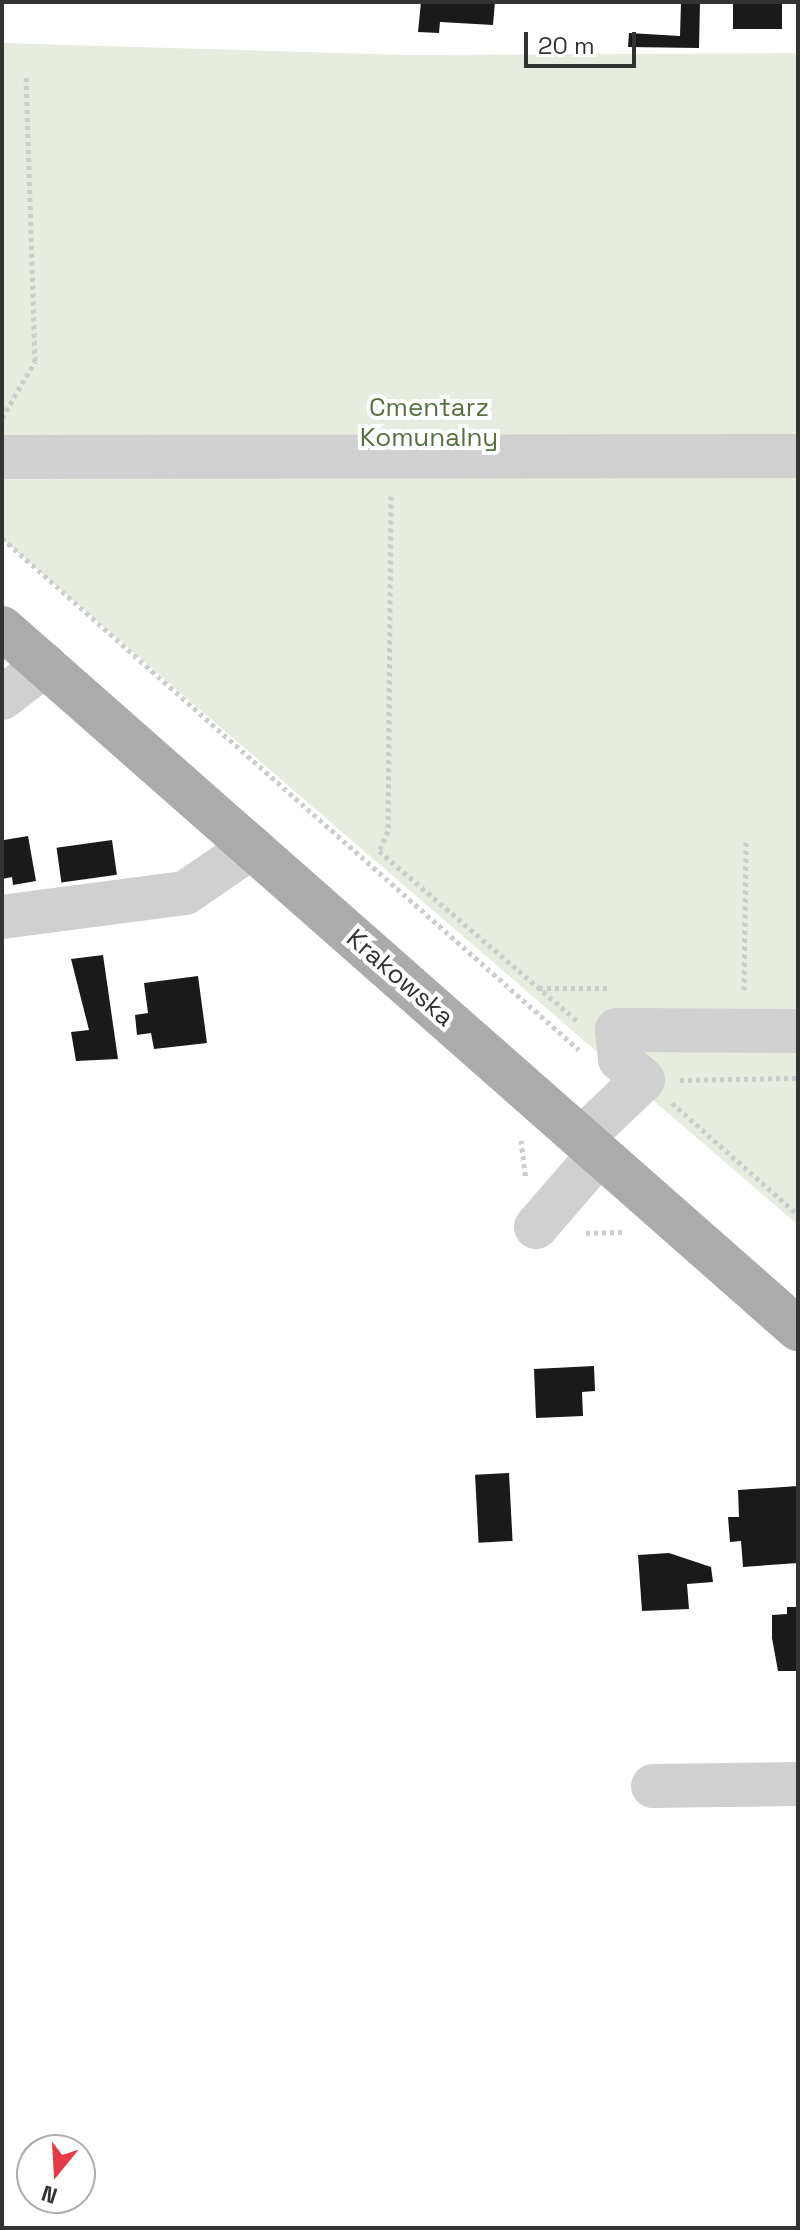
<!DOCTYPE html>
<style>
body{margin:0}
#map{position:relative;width:800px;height:2230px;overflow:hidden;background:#fff;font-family:"Space Grotesk",sans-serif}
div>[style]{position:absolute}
.green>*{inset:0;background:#e6ecdf}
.building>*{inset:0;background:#1a1a1a;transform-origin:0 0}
.path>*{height:5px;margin-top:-2.5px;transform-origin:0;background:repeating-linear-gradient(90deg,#cdcdcd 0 4px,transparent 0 8px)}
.minor>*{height:44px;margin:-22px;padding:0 22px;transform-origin:22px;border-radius:22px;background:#d0d0d0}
.major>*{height:44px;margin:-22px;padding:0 22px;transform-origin:22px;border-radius:22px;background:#ababab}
span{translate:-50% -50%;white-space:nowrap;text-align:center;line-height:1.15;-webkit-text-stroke:8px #fff;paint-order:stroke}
.park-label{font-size:26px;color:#56703f}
.street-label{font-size:26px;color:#333}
.frame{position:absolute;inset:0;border:4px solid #333;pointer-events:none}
.north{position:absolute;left:16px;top:2134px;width:80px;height:80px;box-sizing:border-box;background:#fff;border:2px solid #adadad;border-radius:50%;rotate:198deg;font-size:22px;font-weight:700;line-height:32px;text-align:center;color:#333}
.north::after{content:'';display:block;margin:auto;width:28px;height:36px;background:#e63946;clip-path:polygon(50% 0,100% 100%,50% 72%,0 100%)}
.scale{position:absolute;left:524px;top:32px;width:112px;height:36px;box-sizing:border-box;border:4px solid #333;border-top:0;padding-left:10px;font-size:24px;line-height:28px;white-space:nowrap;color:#333;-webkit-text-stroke:6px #fff;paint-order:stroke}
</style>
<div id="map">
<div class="green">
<div style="clip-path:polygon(2px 43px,408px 55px,798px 53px,798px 1225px,2px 539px)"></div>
</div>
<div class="building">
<div style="clip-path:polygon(421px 2px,495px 2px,493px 25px,440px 22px,439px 33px,418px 32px)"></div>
<div style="clip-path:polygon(681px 2px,700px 2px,699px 48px,628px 47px,629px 33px,680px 36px)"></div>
<div style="left:733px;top:2px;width:49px;height:27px"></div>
<div style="clip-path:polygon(28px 836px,36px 881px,13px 885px,12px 877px,2px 879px,4px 840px)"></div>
<div style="left:112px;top:840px;width:35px;height:56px;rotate:82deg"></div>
<div style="clip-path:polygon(103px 955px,118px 1059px,76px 1061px,71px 1032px,89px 1030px,71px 959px)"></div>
<div style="clip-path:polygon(198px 976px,207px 1043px,154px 1049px,151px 1033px,137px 1035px,135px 1015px,148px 1013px,144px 983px)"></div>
<div style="clip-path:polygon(594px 1366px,595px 1391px,582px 1392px,583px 1416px,536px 1418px,534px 1369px)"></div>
<div style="left:509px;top:1473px;width:68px;height:34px;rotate:87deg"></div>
<div style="clip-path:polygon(798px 1486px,798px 1563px,743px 1567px,741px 1541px,730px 1542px,728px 1517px,739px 1517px,738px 1490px)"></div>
<div style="clip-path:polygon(669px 1553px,711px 1567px,713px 1582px,687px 1584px,689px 1609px,642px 1611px,638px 1555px)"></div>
<div style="clip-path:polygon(787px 1607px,798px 1607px,798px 1671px,778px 1671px,772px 1638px,772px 1615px,787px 1614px)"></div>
</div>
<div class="path">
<div style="left:2px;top:418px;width:66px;rotate:-59.9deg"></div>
<div style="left:35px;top:361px;width:285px;rotate:-91.8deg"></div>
<div style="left:391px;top:496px;width:335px;rotate:90.5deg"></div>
<div style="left:388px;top:831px;width:22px;rotate:114deg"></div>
<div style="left:379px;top:851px;width:261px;rotate:40.6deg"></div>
<div style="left:2px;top:538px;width:771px;rotate:41.58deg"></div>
<div style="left:539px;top:988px;width:70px"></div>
<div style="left:744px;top:990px;width:149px;rotate:-89.2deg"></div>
<div style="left:680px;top:1080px;width:118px;rotate:-1deg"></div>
<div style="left:672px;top:1103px;width:169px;rotate:41.6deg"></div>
<div style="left:521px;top:1140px;width:38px;rotate:83deg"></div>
<div style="left:586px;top:1233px;width:38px;rotate:-2deg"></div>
</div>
<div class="minor">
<div style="left:2px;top:457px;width:796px;rotate:-0.07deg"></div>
<div style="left:2px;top:698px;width:54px;rotate:-37.5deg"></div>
<div style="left:2px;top:917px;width:185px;rotate:-7.5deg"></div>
<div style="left:185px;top:893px;width:81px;rotate:-34.5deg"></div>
<div style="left:582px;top:1138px;width:84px;rotate:-43.6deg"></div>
<div style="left:643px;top:1080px;width:31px;rotate:-138deg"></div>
<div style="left:620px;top:1059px;width:29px;rotate:-96deg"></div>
<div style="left:617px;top:1030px;width:181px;rotate:0.3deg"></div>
<div style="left:536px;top:1227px;width:96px;rotate:-49.2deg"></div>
<div style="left:653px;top:1786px;width:145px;rotate:-0.8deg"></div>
</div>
<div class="major">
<div style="left:2px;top:628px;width:1061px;rotate:41.37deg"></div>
</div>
<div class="park-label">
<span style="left:429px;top:423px">Cmentarz<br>Komunalny</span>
</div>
<div class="street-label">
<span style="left:400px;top:978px;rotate:41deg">Krakowska</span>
</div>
<div class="frame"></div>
<div class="north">N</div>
<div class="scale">20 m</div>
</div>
